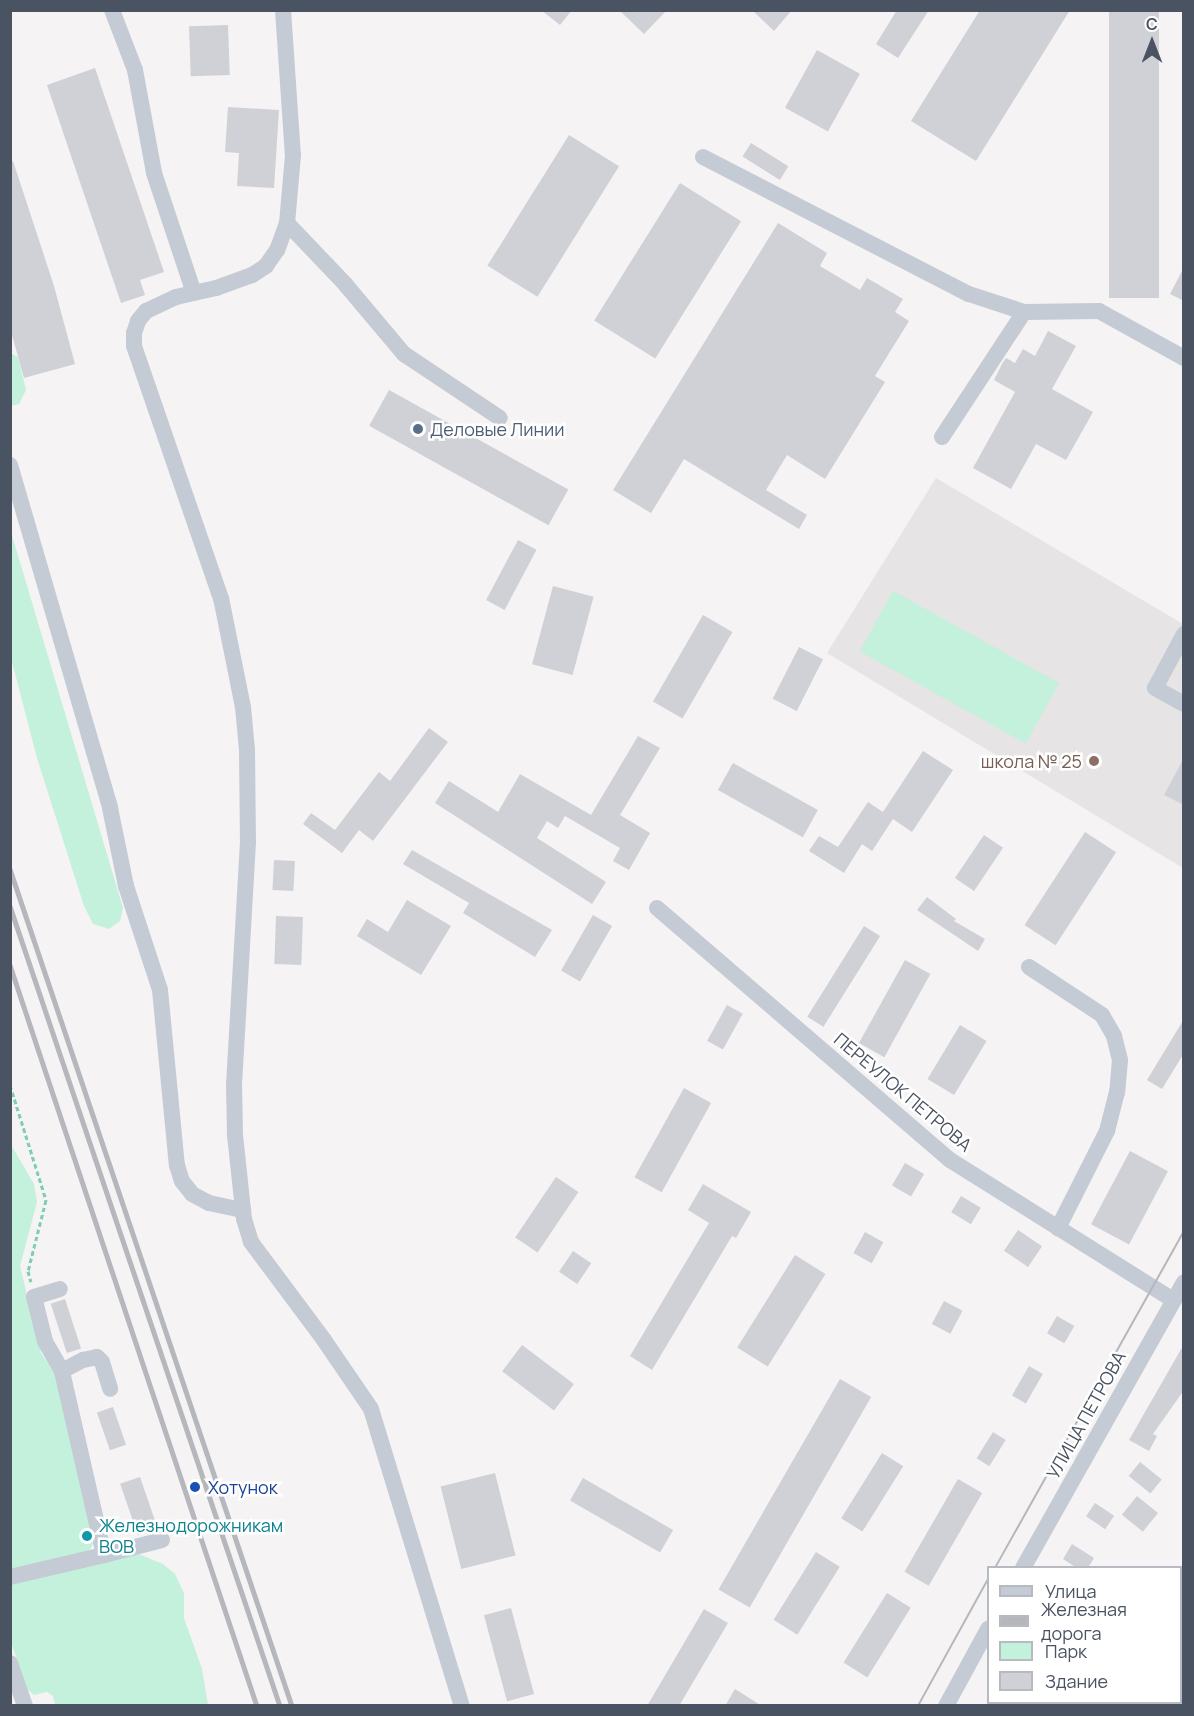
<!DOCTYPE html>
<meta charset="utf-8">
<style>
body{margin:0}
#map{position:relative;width:1194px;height:1716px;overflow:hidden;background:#f5f3f3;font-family:Manrope,sans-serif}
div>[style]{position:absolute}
.education>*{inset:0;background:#e6e4e5}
.green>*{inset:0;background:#c3f1db;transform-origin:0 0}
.building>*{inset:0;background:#cfd1d7;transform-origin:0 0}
.path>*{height:3px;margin-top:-1.5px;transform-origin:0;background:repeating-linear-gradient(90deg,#7ad0b1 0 4.5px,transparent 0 7.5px)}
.minor>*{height:16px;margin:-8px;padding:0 8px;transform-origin:8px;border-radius:8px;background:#c4cbd4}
.tram>*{height:1.5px;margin:-0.75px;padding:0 0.75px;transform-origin:0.75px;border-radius:0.75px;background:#b5b7bd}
.rail>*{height:4.5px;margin:-2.25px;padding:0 2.25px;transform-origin:2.25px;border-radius:2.25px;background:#b5b7bd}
.dots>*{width:16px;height:16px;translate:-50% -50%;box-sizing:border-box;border:3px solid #fff;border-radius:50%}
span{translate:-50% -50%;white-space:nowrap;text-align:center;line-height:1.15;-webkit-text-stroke:5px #fff;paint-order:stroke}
.service-label{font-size:18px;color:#4e5e75}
.left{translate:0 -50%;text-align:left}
.education-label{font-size:18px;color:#785e54}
.right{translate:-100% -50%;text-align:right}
.street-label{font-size:18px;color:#4a5361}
.transit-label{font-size:18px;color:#164399}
.culture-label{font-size:18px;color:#0d838f}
.frame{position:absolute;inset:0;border:12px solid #4a5361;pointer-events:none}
.legend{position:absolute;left:987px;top:1566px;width:195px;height:138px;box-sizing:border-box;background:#fff;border:2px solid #b7bac0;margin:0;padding:8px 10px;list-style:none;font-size:18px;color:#4a5361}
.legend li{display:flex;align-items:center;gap:12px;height:30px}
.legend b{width:30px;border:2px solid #b7bac0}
.north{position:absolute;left:1122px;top:12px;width:60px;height:60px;-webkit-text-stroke:4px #fff;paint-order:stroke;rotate:0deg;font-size:16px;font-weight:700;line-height:24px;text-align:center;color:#4a5361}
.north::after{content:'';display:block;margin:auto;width:21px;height:27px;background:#4a5361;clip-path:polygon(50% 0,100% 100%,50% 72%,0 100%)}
</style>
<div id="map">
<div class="education">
<div style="clip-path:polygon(936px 478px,1183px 624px,1183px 868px,827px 653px)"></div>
</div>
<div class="green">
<div style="clip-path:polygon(10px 353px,18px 357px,26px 390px,19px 404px,11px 406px)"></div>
<div style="clip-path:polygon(11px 532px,123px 908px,120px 921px,109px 929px,93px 924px,84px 906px,37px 758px,11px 658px)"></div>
<div style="left:893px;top:591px;width:190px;height:69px;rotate:29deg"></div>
<div style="clip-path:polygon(10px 1143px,34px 1184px,37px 1202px,20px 1266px,41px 1353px,58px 1378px,94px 1541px,90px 1550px,75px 1556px,10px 1571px)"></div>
<div style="clip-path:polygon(134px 1552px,163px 1564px,175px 1574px,184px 1593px,184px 1618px,202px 1669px,208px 1705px,55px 1705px,53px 1696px,47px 1692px,34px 1695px,27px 1689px,11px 1642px,10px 1584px)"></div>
</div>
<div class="building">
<div style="clip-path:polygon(541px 10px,572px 10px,560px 25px)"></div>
<div style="clip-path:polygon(619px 10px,667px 10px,644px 34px)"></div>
<div style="clip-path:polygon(752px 10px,792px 10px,774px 31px)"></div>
<div style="clip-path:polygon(897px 10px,929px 10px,898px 58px,876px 44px)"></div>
<div style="clip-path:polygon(980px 10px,1070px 10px,976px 161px,911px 121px)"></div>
<div style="left:1109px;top:10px;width:50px;height:288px"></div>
<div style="left:228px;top:25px;width:50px;height:39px;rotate:88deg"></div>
<div style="left:817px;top:50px;width:49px;height:66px;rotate:29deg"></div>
<div style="clip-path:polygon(95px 68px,164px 272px,140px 280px,145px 295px,121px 303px,47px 85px)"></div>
<div style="clip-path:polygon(228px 107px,279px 110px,274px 188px,237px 186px,239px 153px,225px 152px)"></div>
<div style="left:569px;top:135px;width:59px;height:154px;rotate:32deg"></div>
<div style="left:751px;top:143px;width:44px;height:16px;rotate:32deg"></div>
<div style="clip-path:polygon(13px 161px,54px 286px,75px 364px,24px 378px,10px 328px,10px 162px)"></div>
<div style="left:680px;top:183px;width:72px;height:162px;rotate:32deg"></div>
<div style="clip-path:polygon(778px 223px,827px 253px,820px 266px,860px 290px,867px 278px,903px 299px,895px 312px,909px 321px,875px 376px,885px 382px,825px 479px,787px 455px,766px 490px,807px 515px,799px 529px,684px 459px,651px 513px,613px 490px)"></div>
<div style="clip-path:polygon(1184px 267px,1184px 301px,1170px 294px)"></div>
<div style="clip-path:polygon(1048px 331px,1076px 346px,1052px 389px,1093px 412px,1066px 460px,1036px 444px,1011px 489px,973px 468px,1015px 392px,994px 380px,1002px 364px,1006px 358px,1015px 363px,1023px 349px,1035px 356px)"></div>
<div style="left:389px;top:390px;width:205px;height:41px;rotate:29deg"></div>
<div style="left:518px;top:540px;width:21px;height:68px;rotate:28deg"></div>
<div style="left:553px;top:586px;width:42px;height:81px;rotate:15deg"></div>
<div style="left:703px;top:615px;width:34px;height:100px;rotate:30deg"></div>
<div style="left:799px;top:647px;width:27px;height:58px;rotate:27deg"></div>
<div style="clip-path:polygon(429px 728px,448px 742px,373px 841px,359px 830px,342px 853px,303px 824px,311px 813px,335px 830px,379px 772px,390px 781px)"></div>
<div style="clip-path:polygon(638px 736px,660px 748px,620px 815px,650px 833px,629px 870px,613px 861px,620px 848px,565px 816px,558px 828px,547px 821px,537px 838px,606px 882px,592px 904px,435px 803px,449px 781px,498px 812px,520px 774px,591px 815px)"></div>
<div style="clip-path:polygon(923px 751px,953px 770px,912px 832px,893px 819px,872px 851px,862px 844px,844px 873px,809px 851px,819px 836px,838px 847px,868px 802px,883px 812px)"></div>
<div style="clip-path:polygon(1184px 758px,1184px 805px,1164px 795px)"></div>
<div style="left:733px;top:763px;width:97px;height:31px;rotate:29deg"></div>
<div style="left:1085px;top:832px;width:37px;height:111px;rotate:33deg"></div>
<div style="left:984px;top:835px;width:23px;height:52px;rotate:34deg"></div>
<div style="clip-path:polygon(412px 850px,552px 930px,535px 957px,463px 913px,469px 903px,403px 864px)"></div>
<div style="left:274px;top:860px;width:21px;height:30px;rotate:3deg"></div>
<div style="clip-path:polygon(927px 897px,956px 919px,954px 921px,985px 939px,978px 951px,917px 910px)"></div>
<div style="clip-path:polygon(407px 900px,451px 926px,421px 975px,357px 936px,367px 919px,388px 932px)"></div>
<div style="left:593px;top:915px;width:22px;height:64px;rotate:30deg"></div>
<div style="left:276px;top:916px;width:27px;height:48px;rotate:2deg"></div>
<div style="left:864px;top:926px;width:19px;height:107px;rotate:32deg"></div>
<div style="left:905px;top:960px;width:29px;height:95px;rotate:29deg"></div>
<div style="left:727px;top:1005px;width:18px;height:41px;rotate:29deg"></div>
<div style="clip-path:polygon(1184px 1019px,1184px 1053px,1162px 1089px,1147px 1080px)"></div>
<div style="left:960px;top:1025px;width:31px;height:63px;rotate:31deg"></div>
<div style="left:684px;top:1088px;width:31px;height:102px;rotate:29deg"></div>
<div style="left:1130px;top:1151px;width:43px;height:83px;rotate:28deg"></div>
<div style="left:905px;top:1163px;width:22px;height:26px;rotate:30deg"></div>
<div style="left:556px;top:1177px;width:27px;height:73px;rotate:34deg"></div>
<div style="clip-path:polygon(703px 1184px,751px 1212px,736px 1238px,732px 1236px,652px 1370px,630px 1356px,709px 1223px,688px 1210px)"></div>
<div style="left:961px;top:1196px;width:23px;height:19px;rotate:31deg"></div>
<div style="left:1018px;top:1230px;width:29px;height:25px;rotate:34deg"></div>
<div style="left:865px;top:1232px;width:21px;height:24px;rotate:29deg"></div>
<div style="left:573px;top:1251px;width:22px;height:25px;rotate:34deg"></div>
<div style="left:795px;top:1255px;width:36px;height:109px;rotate:32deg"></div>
<div style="left:65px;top:1299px;width:52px;height:15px;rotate:72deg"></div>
<div style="left:944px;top:1301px;width:21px;height:26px;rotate:28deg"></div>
<div style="left:1057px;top:1316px;width:20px;height:20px;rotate:30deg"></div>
<div style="clip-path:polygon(1184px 1344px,1184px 1390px,1153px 1434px,1157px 1436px,1149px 1451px,1129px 1440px)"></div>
<div style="left:522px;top:1345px;width:65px;height:33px;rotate:37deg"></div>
<div style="left:1029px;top:1366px;width:16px;height:34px;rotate:30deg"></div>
<div style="left:840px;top:1379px;width:36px;height:243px;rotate:30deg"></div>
<div style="left:113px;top:1407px;width:40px;height:17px;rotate:71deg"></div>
<div style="left:993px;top:1432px;width:15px;height:31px;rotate:32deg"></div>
<div style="left:882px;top:1453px;width:25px;height:77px;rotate:32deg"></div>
<div style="left:1140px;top:1462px;width:28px;height:18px;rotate:39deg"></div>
<div style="left:495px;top:1473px;width:85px;height:56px;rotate:76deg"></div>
<div style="left:140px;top:1477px;width:54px;height:21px;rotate:71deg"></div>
<div style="left:583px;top:1478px;width:104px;height:26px;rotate:30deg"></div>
<div style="left:958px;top:1479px;width:28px;height:107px;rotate:30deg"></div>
<div style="left:1137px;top:1496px;width:27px;height:24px;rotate:39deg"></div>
<div style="left:1095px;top:1503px;width:23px;height:16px;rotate:34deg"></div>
<div style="clip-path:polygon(1072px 1544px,1094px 1558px,1088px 1568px,1077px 1568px,1063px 1559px)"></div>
<div style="left:816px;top:1552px;width:28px;height:80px;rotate:32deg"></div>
<div style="left:887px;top:1593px;width:28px;height:82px;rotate:32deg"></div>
<div style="left:511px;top:1608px;width:89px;height:28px;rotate:75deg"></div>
<div style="clip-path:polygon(704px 1609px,728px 1623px,679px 1706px,647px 1706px)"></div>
<div style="clip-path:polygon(735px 1689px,762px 1706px,725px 1706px)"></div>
</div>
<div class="path">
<div style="left:10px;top:1085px;width:121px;rotate:72.6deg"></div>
<div style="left:46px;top:1200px;width:73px;rotate:104.2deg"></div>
<div style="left:28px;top:1271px;width:11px;rotate:75deg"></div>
</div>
<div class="minor">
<div style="left:112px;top:10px;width:64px;rotate:69deg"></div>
<div style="left:135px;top:70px;width:105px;rotate:79.5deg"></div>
<div style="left:154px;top:173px;width:126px;rotate:71.6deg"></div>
<div style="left:283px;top:10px;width:145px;rotate:86.1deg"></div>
<div style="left:293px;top:155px;width:68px;rotate:95deg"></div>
<div style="left:287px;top:223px;width:29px;rotate:110deg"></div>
<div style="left:277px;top:250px;width:19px;rotate:125deg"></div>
<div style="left:266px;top:266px;width:17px;rotate:147deg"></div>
<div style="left:252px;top:275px;width:38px;rotate:160deg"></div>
<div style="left:216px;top:288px;width:41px;rotate:167.3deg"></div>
<div style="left:176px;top:297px;width:33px;rotate:155deg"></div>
<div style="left:146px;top:311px;width:13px;rotate:129deg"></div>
<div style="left:138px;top:321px;width:13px;rotate:108deg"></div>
<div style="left:134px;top:333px;width:13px;rotate:90deg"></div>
<div style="left:134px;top:346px;width:267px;rotate:71deg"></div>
<div style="left:221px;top:598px;width:111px;rotate:78.6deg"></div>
<div style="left:243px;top:707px;width:43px;rotate:84.7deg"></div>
<div style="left:247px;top:750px;width:92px;rotate:89.4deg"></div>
<div style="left:248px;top:842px;width:242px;rotate:93.3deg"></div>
<div style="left:234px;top:1084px;width:51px;rotate:88.9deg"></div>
<div style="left:235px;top:1135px;width:84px;rotate:83.9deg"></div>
<div style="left:244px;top:1219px;width:24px;rotate:73deg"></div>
<div style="left:251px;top:1242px;width:122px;rotate:53.3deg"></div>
<div style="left:324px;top:1340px;width:83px;rotate:55.7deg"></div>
<div style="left:371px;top:1409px;width:311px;rotate:73deg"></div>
<div style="left:703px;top:157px;width:299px;rotate:27.3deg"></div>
<div style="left:969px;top:294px;width:58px;rotate:18.1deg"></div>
<div style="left:1024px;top:312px;width:75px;rotate:-0.8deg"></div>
<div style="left:1099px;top:311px;width:97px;rotate:28.9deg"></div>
<div style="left:287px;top:223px;width:84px;rotate:46.4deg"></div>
<div style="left:345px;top:284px;width:92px;rotate:49.9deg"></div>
<div style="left:404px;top:354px;width:115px;rotate:33.7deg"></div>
<div style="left:942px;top:437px;width:149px;rotate:-56.7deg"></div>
<div style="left:10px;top:465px;width:357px;rotate:73.7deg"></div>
<div style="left:110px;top:808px;width:80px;rotate:78.4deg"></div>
<div style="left:126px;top:886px;width:109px;rotate:71.9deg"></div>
<div style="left:160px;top:990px;width:176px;rotate:84.5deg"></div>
<div style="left:177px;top:1165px;width:17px;rotate:73deg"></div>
<div style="left:182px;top:1181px;width:16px;rotate:52deg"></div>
<div style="left:192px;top:1194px;width:19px;rotate:28deg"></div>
<div style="left:209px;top:1203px;width:35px;rotate:12deg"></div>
<div style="left:1184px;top:634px;width:61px;rotate:118.2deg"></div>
<div style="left:1155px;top:688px;width:33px;rotate:29deg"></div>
<div style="left:657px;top:908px;width:386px;rotate:40.7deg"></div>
<div style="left:950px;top:1160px;width:263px;rotate:32.1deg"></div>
<div style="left:1029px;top:967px;width:87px;rotate:33.3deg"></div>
<div style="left:1102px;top:1015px;width:24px;rotate:60deg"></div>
<div style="left:1114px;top:1036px;width:25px;rotate:76deg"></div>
<div style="left:1120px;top:1060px;width:32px;rotate:95deg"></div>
<div style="left:1117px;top:1092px;width:40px;rotate:104.4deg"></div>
<div style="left:1107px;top:1131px;width:109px;rotate:116.8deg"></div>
<div style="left:62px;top:1371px;width:24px;rotate:-28deg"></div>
<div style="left:83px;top:1360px;width:14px;rotate:-12deg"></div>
<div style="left:97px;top:1357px;width:7px;rotate:45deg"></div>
<div style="left:102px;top:1362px;width:28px;rotate:73deg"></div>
<div style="left:104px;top:1555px;width:60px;rotate:-14.5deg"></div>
<div style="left:1023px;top:1568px;width:328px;rotate:-60.6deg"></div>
<div style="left:10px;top:1577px;width:97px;rotate:-13.2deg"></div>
<div style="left:104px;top:1555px;width:189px;rotate:-102.9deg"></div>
<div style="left:62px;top:1371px;width:34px;rotate:-120deg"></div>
<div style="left:45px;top:1341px;width:45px;rotate:-104deg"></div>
<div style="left:34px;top:1297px;width:27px;rotate:-17deg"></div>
<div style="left:10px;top:1663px;width:46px;rotate:70.8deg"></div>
<div style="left:946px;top:1706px;width:88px;rotate:-61.4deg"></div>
</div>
<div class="tram">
<div style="left:995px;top:1568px;width:386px;rotate:-60.7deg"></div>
<div style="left:918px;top:1706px;width:145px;rotate:-61.1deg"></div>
</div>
<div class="rail">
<div style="left:10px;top:869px;width:883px;rotate:71.38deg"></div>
<div style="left:10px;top:906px;width:844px;rotate:71.35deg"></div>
<div style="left:10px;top:965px;width:781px;rotate:71.57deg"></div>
</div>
<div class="dots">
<div style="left:418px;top:429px;background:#5c6f8a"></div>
<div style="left:1094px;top:761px;background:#8d6e63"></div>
<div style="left:195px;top:1487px;background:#1a4fb4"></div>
<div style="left:87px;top:1536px;background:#0f9aa8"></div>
</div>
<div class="service-label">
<span class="left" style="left:430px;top:429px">Деловые Линии</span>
</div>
<div class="education-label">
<span class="right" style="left:1082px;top:761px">школа № 25</span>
</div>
<div class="street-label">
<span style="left:903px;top:1092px;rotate:40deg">ПЕРЕУЛОК ПЕТРОВА</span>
<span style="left:1086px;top:1415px;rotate:-61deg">УЛИЦА ПЕТРОВА</span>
</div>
<div class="transit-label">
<span class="left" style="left:208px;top:1487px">Хотунок</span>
</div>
<div class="culture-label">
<span class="left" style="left:99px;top:1536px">Железнодорожникам<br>ВОВ</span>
</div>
<div class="frame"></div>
<ul class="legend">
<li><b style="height:8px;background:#c4cbd4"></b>Улица</li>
<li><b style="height:8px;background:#b5b7bd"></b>Железная дорога</li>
<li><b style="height:16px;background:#c3f1db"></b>Парк</li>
<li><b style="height:16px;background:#cfd1d7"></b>Здание</li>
</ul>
<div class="north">С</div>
</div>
